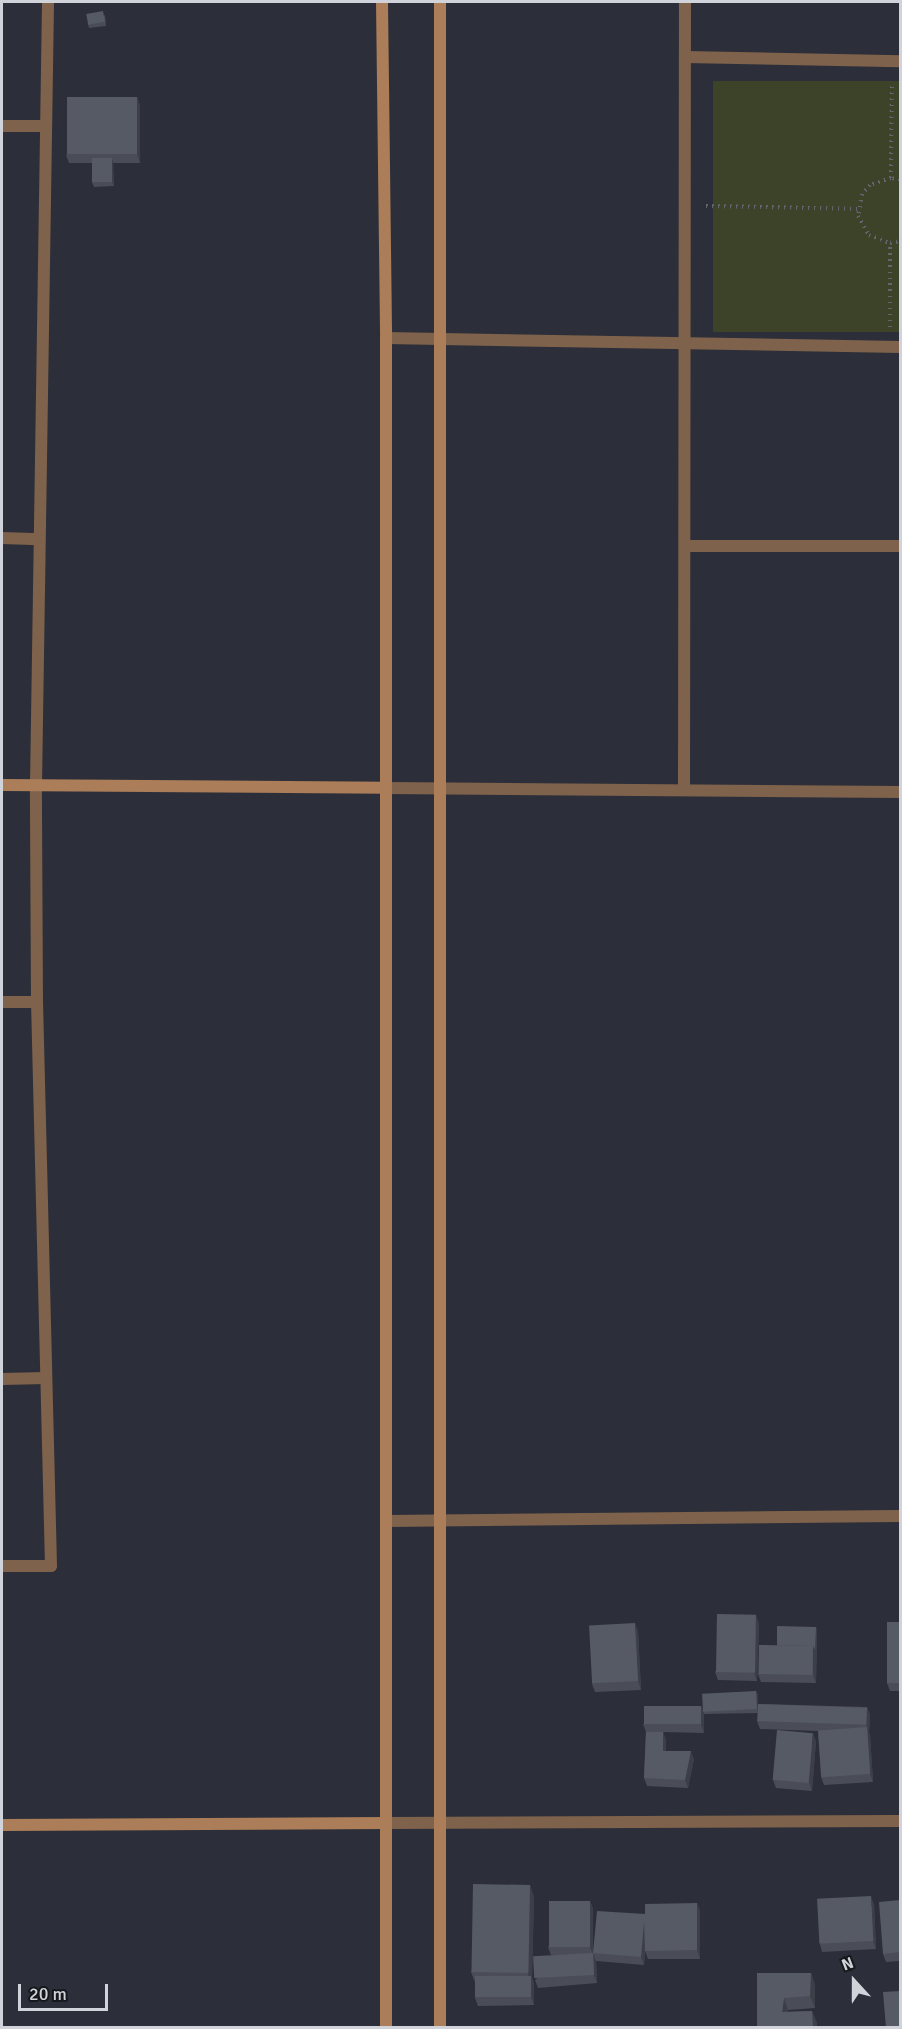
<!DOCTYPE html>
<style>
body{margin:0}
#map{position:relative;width:902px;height:2029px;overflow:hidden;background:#2c2f39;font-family:Signika,sans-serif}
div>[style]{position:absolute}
.green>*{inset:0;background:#3d4329;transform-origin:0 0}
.path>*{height:4px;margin-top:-2px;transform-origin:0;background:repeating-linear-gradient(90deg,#62656e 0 1.5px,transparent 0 6px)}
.street>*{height:12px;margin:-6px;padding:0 6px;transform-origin:6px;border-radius:6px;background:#7f624b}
.secondary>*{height:12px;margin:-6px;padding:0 6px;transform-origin:6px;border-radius:6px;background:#ab7d58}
.wall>*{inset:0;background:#4a4d57}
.shaded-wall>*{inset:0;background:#3c3f47}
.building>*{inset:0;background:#565a65;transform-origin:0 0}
span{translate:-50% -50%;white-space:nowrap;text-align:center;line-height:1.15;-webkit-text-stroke:6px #16181c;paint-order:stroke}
.frame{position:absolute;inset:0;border:3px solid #d1d3da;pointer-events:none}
.north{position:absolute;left:824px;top:1951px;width:60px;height:60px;-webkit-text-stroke:4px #16181c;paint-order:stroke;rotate:339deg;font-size:16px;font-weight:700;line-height:24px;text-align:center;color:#d1d3da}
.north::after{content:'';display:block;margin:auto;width:21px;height:27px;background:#d1d3da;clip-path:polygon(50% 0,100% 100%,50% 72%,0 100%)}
.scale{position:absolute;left:18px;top:1984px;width:90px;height:27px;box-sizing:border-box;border:3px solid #d1d3da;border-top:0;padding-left:8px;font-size:18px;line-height:21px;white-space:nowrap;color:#d1d3da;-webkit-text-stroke:4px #16181c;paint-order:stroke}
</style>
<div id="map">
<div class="green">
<div style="left:713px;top:81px;width:187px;height:251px"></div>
</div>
<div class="path">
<div style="left:891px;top:178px;width:96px;rotate:-89.4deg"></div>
<div style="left:900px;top:179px;width:9px;rotate:-174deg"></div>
<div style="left:891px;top:178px;width:22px;rotate:162deg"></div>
<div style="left:870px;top:185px;width:12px;rotate:132deg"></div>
<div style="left:862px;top:194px;width:22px;rotate:100deg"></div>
<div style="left:858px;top:216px;width:22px;rotate:60deg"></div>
<div style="left:869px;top:235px;width:22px;rotate:21deg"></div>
<div style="left:890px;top:243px;width:10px;rotate:-11deg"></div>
<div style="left:706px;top:206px;width:152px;rotate:1.1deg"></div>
<div style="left:890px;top:327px;width:84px;rotate:-90deg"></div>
</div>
<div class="street">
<div style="left:685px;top:57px;width:215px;rotate:1.1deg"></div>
<div style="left:2px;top:126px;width:44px"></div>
<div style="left:386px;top:338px;width:514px;rotate:1deg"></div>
<div style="left:2px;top:538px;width:37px;rotate:2deg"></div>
<div style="left:685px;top:546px;width:215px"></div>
<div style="left:386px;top:788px;width:514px;rotate:0.45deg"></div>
<div style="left:684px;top:790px;width:788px;rotate:-89.93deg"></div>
<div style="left:2px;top:1002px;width:35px"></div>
<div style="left:2px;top:1379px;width:44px;rotate:-1.3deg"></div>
<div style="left:386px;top:1521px;width:514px;rotate:-0.56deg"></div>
<div style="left:2px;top:1566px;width:49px"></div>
<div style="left:51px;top:1566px;width:564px;rotate:-91.42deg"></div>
<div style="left:37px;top:1002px;width:217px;rotate:-90.3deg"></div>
<div style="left:36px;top:785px;width:783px;rotate:-89.12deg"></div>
<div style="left:386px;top:1823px;width:514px;rotate:-0.22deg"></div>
</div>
<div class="secondary">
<div style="left:382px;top:2px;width:336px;rotate:89.3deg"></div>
<div style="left:386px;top:338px;width:1690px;rotate:90deg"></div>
<div style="left:2px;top:785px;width:384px;rotate:0.4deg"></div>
<div style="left:2px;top:1825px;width:384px;rotate:-0.3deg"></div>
<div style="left:440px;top:2028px;width:2026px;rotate:-90deg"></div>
</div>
<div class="wall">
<div style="clip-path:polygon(105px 15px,106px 26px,89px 28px,88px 24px)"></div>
<div style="clip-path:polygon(137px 97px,140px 106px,140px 163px,113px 163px,114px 186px,94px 187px,92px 182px,92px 163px,69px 163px,66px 155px)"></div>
<div style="clip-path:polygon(900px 1622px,900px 1691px,890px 1691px,887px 1683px)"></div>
<div style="clip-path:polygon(759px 1623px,757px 1681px,718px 1680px,715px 1672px)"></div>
<div style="clip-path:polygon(816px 1627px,817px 1631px,816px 1683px,761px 1682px,758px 1674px,777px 1645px)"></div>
<div style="clip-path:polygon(638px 1631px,641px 1690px,595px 1692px,592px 1684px)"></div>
<div style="clip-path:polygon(756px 1691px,758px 1695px,758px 1704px,867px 1707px,870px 1715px,869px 1732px,870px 1735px,873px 1782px,824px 1785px,821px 1777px,818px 1731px,760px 1729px,757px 1721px,758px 1713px,704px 1714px,702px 1710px)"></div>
<div style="clip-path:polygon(701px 1706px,704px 1714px,704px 1733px,663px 1732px,666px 1740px,666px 1751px,694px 1759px,688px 1788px,647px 1786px,644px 1778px,646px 1732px,643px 1724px)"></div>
<div style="clip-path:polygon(816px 1741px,812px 1791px,776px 1788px,773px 1780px)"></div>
<div style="clip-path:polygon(530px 1885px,534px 1897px,532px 1977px,534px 1984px,534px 2005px,478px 2006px,475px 1998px,475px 1982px,471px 1972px)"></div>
<div style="clip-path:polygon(900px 1900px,900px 1961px,886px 1962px,883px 1954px)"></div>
<div style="clip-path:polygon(590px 1901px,593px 1909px,593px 1951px,645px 1914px,697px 1903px,700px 1911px,700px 1959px,648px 1959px,645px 1951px,644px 1965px,596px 1961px,593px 1953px,596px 1961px,597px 1983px,538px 1988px,535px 1980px,565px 1955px,551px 1955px,548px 1947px)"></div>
<div style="clip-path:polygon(874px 1904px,876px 1949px,822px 1952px,820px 1944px)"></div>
<div style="clip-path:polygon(757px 1973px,811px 1973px,815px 1985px,815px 2008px,788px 2010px,788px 2012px,812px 2011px,817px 2023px,817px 2028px,757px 2028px)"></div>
</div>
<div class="shaded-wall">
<div style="clip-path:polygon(137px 97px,140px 106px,140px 163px,137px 154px)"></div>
<div style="clip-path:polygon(112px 158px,113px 162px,114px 186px,112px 182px)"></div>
<div style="clip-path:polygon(756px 1615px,759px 1623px,757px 1681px,754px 1673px)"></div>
<div style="clip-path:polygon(635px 1623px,638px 1631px,641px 1690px,638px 1681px)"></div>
<div style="clip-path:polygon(816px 1627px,817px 1631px,816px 1683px,813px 1675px,813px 1646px)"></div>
<div style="clip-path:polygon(756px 1691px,758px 1695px,758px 1713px,757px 1709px)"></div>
<div style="clip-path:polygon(701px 1706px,704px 1714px,704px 1733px,701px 1725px)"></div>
<div style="clip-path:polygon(867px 1707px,870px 1715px,869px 1732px,870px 1735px,873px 1782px,870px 1774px,867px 1727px,866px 1724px)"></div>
<div style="clip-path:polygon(663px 1732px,666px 1740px,666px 1759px,663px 1751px)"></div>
<div style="clip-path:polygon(813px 1733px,816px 1741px,812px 1791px,809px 1782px)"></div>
<div style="clip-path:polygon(691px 1751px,694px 1759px,688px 1788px,685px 1780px)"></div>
<div style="clip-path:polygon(530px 1885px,534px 1897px,532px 1977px,534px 1984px,534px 2005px,531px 1997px,531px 1983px,527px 1972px)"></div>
<div style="clip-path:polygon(871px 1896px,874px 1904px,876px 1949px,873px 1941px)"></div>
<div style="clip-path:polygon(590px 1901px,593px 1909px,593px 1953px,596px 1961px,597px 1983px,594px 1975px,593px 1955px,590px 1947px)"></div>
<div style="clip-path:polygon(697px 1903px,700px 1911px,700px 1959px,697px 1950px)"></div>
<div style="clip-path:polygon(644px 1921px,647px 1930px,644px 1965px,641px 1957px)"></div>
<div style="clip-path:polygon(811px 1973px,815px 1985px,815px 2008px,810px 1996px)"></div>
<div style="clip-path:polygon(784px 1998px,788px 2010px,786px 2023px,782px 2012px)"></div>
<div style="clip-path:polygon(812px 2011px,817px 2023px,817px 2028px,813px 2028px)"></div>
</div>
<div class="building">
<div style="left:103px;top:11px;width:11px;height:17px;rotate:80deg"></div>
<div style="left:137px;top:97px;width:57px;height:70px;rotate:90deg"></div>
<div style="left:92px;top:158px;width:20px;height:24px"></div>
<div style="left:717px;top:1614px;width:39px;height:58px;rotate:1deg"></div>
<div style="left:887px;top:1622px;width:13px;height:61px"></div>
<div style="left:635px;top:1623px;width:58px;height:46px;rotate:87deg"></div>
<div style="clip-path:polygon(777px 1626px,816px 1627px,815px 1650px,813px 1646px,777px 1645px)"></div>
<div style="left:759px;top:1645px;width:54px;height:29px;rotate:1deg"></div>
<div style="left:756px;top:1691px;width:18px;height:54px;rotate:87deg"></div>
<div style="left:758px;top:1704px;width:109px;height:17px;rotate:2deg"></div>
<div style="left:644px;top:1706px;width:57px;height:18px"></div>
<div style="left:867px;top:1727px;width:47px;height:49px;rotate:86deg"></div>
<div style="left:777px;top:1730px;width:36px;height:50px;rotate:5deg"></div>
<div style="clip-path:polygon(646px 1732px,663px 1732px,663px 1751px,691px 1751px,685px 1780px,644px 1778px)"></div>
<div style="left:473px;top:1884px;width:57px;height:88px;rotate:1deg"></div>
<div style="left:871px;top:1896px;width:45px;height:54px;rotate:87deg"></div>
<div style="clip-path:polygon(900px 1900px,900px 1952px,883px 1954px,879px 1902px)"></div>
<div style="left:549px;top:1901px;width:41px;height:46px"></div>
<div style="clip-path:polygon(697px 1903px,697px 1950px,645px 1951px,644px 1921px,641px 1957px,593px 1953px,597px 1911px,645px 1914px,645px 1904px)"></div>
<div style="left:593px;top:1953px;width:22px;height:60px;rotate:87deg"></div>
<div style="clip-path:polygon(757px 1973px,811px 1973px,810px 1996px,784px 1998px,782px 2012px,812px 2011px,813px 2028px,757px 2028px)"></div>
<div style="left:531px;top:1976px;width:21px;height:56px;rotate:90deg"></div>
<div style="clip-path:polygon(900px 1991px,900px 2028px,886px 2028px,883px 1992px)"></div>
</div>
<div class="frame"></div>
<div class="north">N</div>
<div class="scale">20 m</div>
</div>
